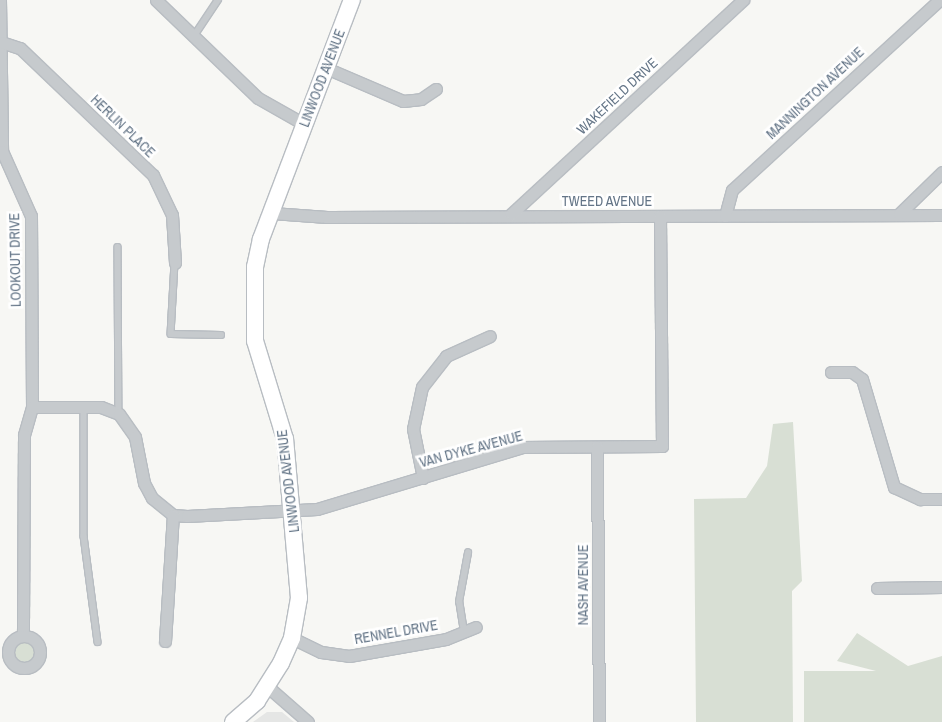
<!DOCTYPE html>
<style>
body{margin:0}
#map{position:relative;width:942px;height:722px;overflow:hidden;background:#f7f7f4;font-family:"Archivo Narrow",sans-serif}
div>[style]{position:absolute}
.built>*{inset:0;background:#e5e6e5}
.green>*{inset:0;background:#d8dfd4}
.round{border-radius:50%}
.roads{filter:drop-shadow(1px 0 #b8bdc2) drop-shadow(-1px 0 #b8bdc2) drop-shadow(0 1px #b8bdc2) drop-shadow(0 -1px #b8bdc2)}
.service>*{height:5.5px;margin:-2.75px;padding:0 2.75px;transform-origin:2.75px;border-radius:2.75px;background:#c6cacd}
.minor>*{height:11px;margin:-5.5px;padding:0 5.5px;transform-origin:5.5px;border-radius:5.5px;background:#c6cacd}
.minor>.ring{margin:-5.5px;padding:0;box-sizing:content-box;background:none;border:11px solid #c6cacd;border-radius:50%}
.secondary>*{height:16px;margin:-8px;padding:0 8px;transform-origin:8px;border-radius:8px;background:#fff}
span{translate:-50% -50%;white-space:nowrap;text-align:center;line-height:1.15;-webkit-text-stroke:5px #fff;paint-order:stroke}
.street-label{font-size:14px;color:#647587}
</style>
<div id="map">
<div class="built">
<div style="clip-path:polygon(267px 712px,282px 712px,294px 722px,253px 722px)"></div>
</div>
<div class="green">
<div style="clip-path:polygon(793px 422px,802px 581px,792px 591px,793px 722px,696px 722px,694px 499px,746px 498px,767px 466px,773px 424px)"></div>
<div style="clip-path:polygon(857px 633px,908px 666px,942px 656px,942px 722px,804px 722px,804px 671px,876px 671px,837px 661px)"></div>
<div class="round" style="left:13px;top:642px;width:22px;height:22px"></div>
</div>
<div class="roads">
<div class="service">
<div style="left:194px;top:36px;width:43px;rotate:-56.3deg"></div>
<div style="left:118px;top:247px;width:167px;rotate:89.7deg"></div>
<div style="left:175px;top:263px;width:71px;rotate:93.2deg"></div>
<div style="left:171px;top:334px;width:50px;rotate:1.1deg"></div>
<div style="left:84px;top:407px;width:129px;rotate:90deg"></div>
<div style="left:84px;top:536px;width:107px;rotate:82.5deg"></div>
<div style="left:464px;top:632px;width:30px;rotate:-99deg"></div>
<div style="left:459px;top:602px;width:50px;rotate:-79.6deg"></div>
</div>
<div class="minor">
<div style="left:0;top:0;width:151px;rotate:89.2deg"></div>
<div style="left:2px;top:151px;width:71px;rotate:66deg"></div>
<div style="left:31px;top:216px;width:191px;rotate:89.7deg"></div>
<div style="left:32px;top:407px;width:29px;rotate:106deg"></div>
<div style="left:24px;top:435px;width:200px;rotate:90.3deg"></div>
<div style="left:156px;top:0;width:141px;rotate:43.9deg"></div>
<div style="left:258px;top:98px;width:53px;rotate:29.5deg"></div>
<div style="left:1px;top:42px;width:20px;rotate:18deg"></div>
<div style="left:20px;top:48px;width:184px;rotate:43.7deg"></div>
<div style="left:153px;top:175px;width:44px;rotate:64.6deg"></div>
<div style="left:172px;top:215px;width:48px;rotate:86.4deg"></div>
<div style="left:326px;top:68px;width:84px;rotate:23.2deg"></div>
<div style="left:403px;top:101px;width:18px;rotate:-6deg"></div>
<div style="left:421px;top:99px;width:18px;rotate:-34deg"></div>
<div style="left:272px;top:213px;width:55px;rotate:4.2deg"></div>
<div style="left:327px;top:217px;width:615px;rotate:-0.19deg"></div>
<div style="left:511px;top:214px;width:316px;rotate:-42.7deg"></div>
<div style="left:899px;top:214px;width:60px;rotate:-44.3deg"></div>
<div style="left:725px;top:216px;width:27px;rotate:-75deg"></div>
<div style="left:732px;top:190px;width:281px;rotate:-42.5deg"></div>
<div style="left:831px;top:372px;width:21px"></div>
<div style="left:852px;top:372px;width:12px;rotate:35deg"></div>
<div style="left:862px;top:379px;width:113px;rotate:73.5deg"></div>
<div style="left:894px;top:487px;width:29px;rotate:25deg"></div>
<div style="left:920px;top:499px;width:22px"></div>
<div style="left:32px;top:407px;width:69px"></div>
<div style="left:101px;top:407px;width:19px;rotate:21deg"></div>
<div style="left:119px;top:414px;width:28px;rotate:55deg"></div>
<div style="left:135px;top:437px;width:47px;rotate:78.9deg"></div>
<div style="left:144px;top:483px;width:17px;rotate:62deg"></div>
<div style="left:152px;top:498px;width:27px;rotate:39deg"></div>
<div style="left:173px;top:515px;width:14px;rotate:4deg"></div>
<div style="left:187px;top:516px;width:130px;rotate:-3.1deg"></div>
<div style="left:317px;top:509px;width:214px;rotate:-16.8deg"></div>
<div style="left:522px;top:447px;width:140px;rotate:-0.4deg"></div>
<div style="left:662px;top:446px;width:230px;rotate:-90.5deg"></div>
<div style="left:597px;top:447px;width:275px;rotate:89.6deg"></div>
<div style="left:423px;top:478px;width:50px;rotate:-101.5deg"></div>
<div style="left:413px;top:429px;width:43px;rotate:-77.9deg"></div>
<div style="left:422px;top:387px;width:39px;rotate:-52deg"></div>
<div style="left:446px;top:356px;width:48px;rotate:-24.4deg"></div>
<div style="left:877px;top:588px;width:65px;rotate:-0.9deg"></div>
<div class="ring" style="left:8px;top:636px;width:21px;height:21px"></div>
<div style="left:292px;top:638px;width:32px;rotate:26deg"></div>
<div style="left:321px;top:652px;width:28px;rotate:8deg"></div>
<div style="left:349px;top:656px;width:98px;rotate:-9.9deg"></div>
<div style="left:446px;top:639px;width:32px;rotate:-22deg"></div>
<div style="left:165px;top:641px;width:126px;rotate:-86.4deg"></div>
<div style="left:268px;top:687px;width:53px;rotate:41.2deg"></div>
</div>
<div class="secondary">
<div style="left:233px;top:722px;width:32px;rotate:-41deg"></div>
<div style="left:257px;top:701px;width:45px;rotate:-57.7deg"></div>
<div style="left:281px;top:663px;width:27px;rotate:-66deg"></div>
<div style="left:292px;top:638px;width:41px;rotate:-80.1deg"></div>
<div style="left:299px;top:598px;width:160px;rotate:-95deg"></div>
<div style="left:285px;top:439px;width:102px;rotate:-107deg"></div>
<div style="left:255px;top:341px;width:74px;rotate:-90deg"></div>
<div style="left:255px;top:267px;width:29px;rotate:-78deg"></div>
<div style="left:261px;top:239px;width:256px;rotate:-69.2deg"></div>
</div>
</div>
<div class="street-label">
<span style="left:322px;top:78px;rotate:-69deg">LINWOOD AVENUE</span>
<span style="left:815px;top:93px;rotate:-43deg">MANNINGTON AVENUE</span>
<span style="left:617px;top:96px;rotate:-43deg">WAKEFIELD DRIVE</span>
<span style="left:123px;top:126px;rotate:44deg">HERLIN PLACE</span>
<span style="left:607px;top:201px">TWEED AVENUE</span>
<span style="left:15px;top:260px;rotate:-91deg">LOOKOUT DRIVE</span>
<span style="left:471px;top:449px;rotate:-15deg">VAN DYKE AVENUE</span>
<span style="left:288px;top:481px;rotate:-97deg">LINWOOD AVENUE</span>
<span style="left:583px;top:585px;rotate:-90deg">NASH AVENUE</span>
<span style="left:396px;top:632px;rotate:-10deg">RENNEL DRIVE</span>
</div>
</div>
